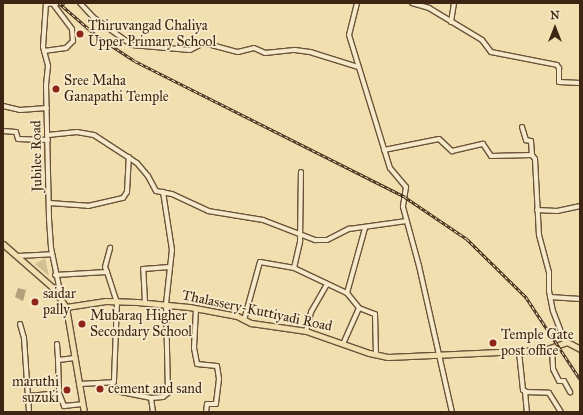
<!DOCTYPE html>
<style>
body{margin:0}
#map{position:relative;width:583px;height:415px;overflow:hidden;background:#f2dfaf;font-family:"IM FELL Great Primer",serif}
div>[style]{position:absolute}
.green>*{inset:0;background:#d3bf94}
.water>*{inset:0;background:#b49f7a}
.roads{filter:drop-shadow(1px 0 #6a533a) drop-shadow(-1px 0 #6a533a) drop-shadow(0 1px #6a533a) drop-shadow(0 -1px #6a533a)}
.minor>*{height:4px;margin:-2px;padding:0 2px;transform-origin:2px;border-radius:2px;background:#f7eacb}
.major>*{height:5px;margin:-2.5px;padding:0 2.5px;transform-origin:2.5px;border-radius:2.5px;background:#f2dfaf}
.rail>*{height:2.5px;margin-top:-1.25px;transform-origin:0;background:repeating-linear-gradient(90deg,#f7eacb 0 3px,#3d2413 0 6px);box-sizing:border-box;border-block:1px solid #3d2413}
.dots>*{width:11px;height:11px;translate:-50% -50%;box-sizing:border-box;border:2px solid #f7eacb;border-radius:50%}
span{translate:-50% -50%;white-space:nowrap;text-align:center;line-height:1.15;-webkit-text-stroke:3.5px #f7eacb;paint-order:stroke}
.poi-label{font-size:14px;color:#3d2413}
.left{translate:0 -50%;text-align:left}
.right{translate:-100% -50%;text-align:right}
.street-label{font-size:14px;color:#3d2413}
.frame{position:absolute;inset:0;border:4px solid #3d2413;pointer-events:none}
.north{position:absolute;left:535px;top:8px;width:40px;height:40px;-webkit-text-stroke:3px #f7eacb;paint-order:stroke;rotate:0deg;font-size:11px;font-weight:700;line-height:16px;text-align:center;color:#3d2413}
.north::after{content:'';display:block;margin:auto;width:14px;height:18px;background:#3d2413;clip-path:polygon(50% 0,100% 100%,50% 72%,0 100%)}
</style>
<div id="map">
<div class="green">
<div style="clip-path:polygon(45px 258px,49px 276px,35px 264px)"></div>
</div>
<div class="water">
<div style="clip-path:polygon(18px 288px,26px 290px,23px 301px,15px 297px)"></div>
</div>
<div class="roads">
<div class="minor">
<div style="left:46px;top:3px;width:44px;rotate:93.9deg"></div>
<div style="left:43px;top:47px;width:20px;rotate:75deg"></div>
<div style="left:48px;top:66px;width:19px;rotate:96deg"></div>
<div style="left:46px;top:85px;width:134px;rotate:88.7deg"></div>
<div style="left:49px;top:219px;width:29px;rotate:86deg"></div>
<div style="left:51px;top:248px;width:49px;rotate:78.2deg"></div>
<div style="left:80px;top:3px;width:19px;rotate:47deg"></div>
<div style="left:93px;top:17px;width:48px;rotate:35.7deg"></div>
<div style="left:132px;top:45px;width:58px;rotate:4.9deg"></div>
<div style="left:190px;top:50px;width:16px;rotate:-27deg"></div>
<div style="left:204px;top:43px;width:35px;rotate:15deg"></div>
<div style="left:238px;top:52px;width:16px;rotate:-14deg"></div>
<div style="left:254px;top:48px;width:12px;rotate:24deg"></div>
<div style="left:265px;top:53px;width:30px;rotate:-6deg"></div>
<div style="left:295px;top:50px;width:15px;rotate:8deg"></div>
<div style="left:310px;top:52px;width:50px;rotate:17.4deg"></div>
<div style="left:357px;top:3px;width:33px;rotate:104deg"></div>
<div style="left:349px;top:35px;width:139px;rotate:72.9deg"></div>
<div style="left:390px;top:168px;width:25px;rotate:50deg"></div>
<div style="left:406px;top:187px;width:20px;rotate:99deg"></div>
<div style="left:403px;top:207px;width:61px;rotate:74.8deg"></div>
<div style="left:419px;top:266px;width:150px;rotate:77.3deg"></div>
<div style="left:412px;top:3px;width:18px;rotate:16deg"></div>
<div style="left:429px;top:8px;width:62px;rotate:31.1deg"></div>
<div style="left:482px;top:40px;width:15px;rotate:53deg"></div>
<div style="left:491px;top:52px;width:67px;rotate:11.1deg"></div>
<div style="left:557px;top:65px;width:4px;rotate:56deg"></div>
<div style="left:559px;top:68px;width:14px;rotate:90deg"></div>
<div style="left:559px;top:82px;width:21px;rotate:3deg"></div>
<div style="left:46px;top:4px;width:16px;rotate:-4deg"></div>
<div style="left:451px;top:22px;width:19px;rotate:-81deg"></div>
<div style="left:44px;top:51px;width:22px;rotate:-8deg"></div>
<div style="left:66px;top:48px;width:10px;rotate:-45deg"></div>
<div style="left:73px;top:41px;width:12px;rotate:-95deg"></div>
<div style="left:72px;top:29px;width:30px;rotate:-127deg"></div>
<div style="left:3px;top:106px;width:17px;rotate:13deg"></div>
<div style="left:20px;top:110px;width:27px;rotate:-4deg"></div>
<div style="left:522px;top:127px;width:14px;rotate:73deg"></div>
<div style="left:526px;top:140px;width:5px;rotate:11deg"></div>
<div style="left:531px;top:141px;width:14px;rotate:86deg"></div>
<div style="left:532px;top:155px;width:5px;rotate:53deg"></div>
<div style="left:535px;top:159px;width:76px;rotate:87deg"></div>
<div style="left:539px;top:235px;width:38px;rotate:75deg"></div>
<div style="left:549px;top:272px;width:19px;rotate:90deg"></div>
<div style="left:549px;top:291px;width:20px;rotate:79deg"></div>
<div style="left:553px;top:311px;width:33px;rotate:69deg"></div>
<div style="left:3px;top:131px;width:13px;rotate:4deg"></div>
<div style="left:16px;top:132px;width:7px;rotate:74deg"></div>
<div style="left:18px;top:139px;width:30px;rotate:2deg"></div>
<div style="left:48px;top:135px;width:29px;rotate:-6deg"></div>
<div style="left:77px;top:132px;width:17px;rotate:10deg"></div>
<div style="left:94px;top:135px;width:51px;rotate:33.1deg"></div>
<div style="left:137px;top:163px;width:17px;rotate:50deg"></div>
<div style="left:148px;top:176px;width:17px;rotate:62deg"></div>
<div style="left:156px;top:191px;width:16px;rotate:11deg"></div>
<div style="left:172px;top:194px;width:40px;rotate:25deg"></div>
<div style="left:208px;top:211px;width:56px;rotate:9.3deg"></div>
<div style="left:263px;top:220px;width:56px;rotate:21deg"></div>
<div style="left:315px;top:240px;width:12px"></div>
<div style="left:327px;top:240px;width:25px;rotate:-27deg"></div>
<div style="left:349px;top:229px;width:58px;rotate:-8deg"></div>
<div style="left:384px;top:150px;width:56px;rotate:-11.3deg"></div>
<div style="left:439px;top:139px;width:18px;rotate:43deg"></div>
<div style="left:452px;top:151px;width:32px;rotate:-13deg"></div>
<div style="left:483px;top:144px;width:14px;rotate:56deg"></div>
<div style="left:491px;top:156px;width:41px;rotate:-1.4deg"></div>
<div style="left:49px;top:203px;width:39px;rotate:4deg"></div>
<div style="left:88px;top:206px;width:36px;rotate:-13deg"></div>
<div style="left:123px;top:198px;width:7px;rotate:-56deg"></div>
<div style="left:127px;top:192px;width:35px;rotate:-87deg"></div>
<div style="left:537px;top:210px;width:20px;rotate:3deg"></div>
<div style="left:557px;top:211px;width:24px;rotate:-12deg"></div>
<div style="left:18px;top:256px;width:34px;rotate:-3deg"></div>
<div style="left:294px;top:268px;width:28px;rotate:-77deg"></div>
<div style="left:300px;top:241px;width:69px;rotate:-89.2deg"></div>
<div style="left:107px;top:272px;width:5px;rotate:-112deg"></div>
<div style="left:105px;top:267px;width:20px;rotate:-75deg"></div>
<div style="left:55px;top:275px;width:52px;rotate:-3.3deg"></div>
<div style="left:107px;top:272px;width:32px;rotate:72deg"></div>
<div style="left:117px;top:302px;width:78px;rotate:92.2deg"></div>
<div style="left:114px;top:380px;width:10px;rotate:107deg"></div>
<div style="left:111px;top:390px;width:41px;rotate:11.3deg"></div>
<div style="left:151px;top:398px;width:14px;rotate:82deg"></div>
<div style="left:347px;top:293px;width:67px;rotate:-74.5deg"></div>
<div style="left:550px;top:297px;width:30px;rotate:4deg"></div>
<div style="left:145px;top:302px;width:33px;rotate:-93deg"></div>
<div style="left:143px;top:269px;width:27px;rotate:-4deg"></div>
<div style="left:196px;top:309px;width:39px;rotate:93deg"></div>
<div style="left:194px;top:348px;width:16px;rotate:79deg"></div>
<div style="left:197px;top:364px;width:20px;rotate:6deg"></div>
<div style="left:217px;top:366px;width:13px;rotate:81deg"></div>
<div style="left:219px;top:379px;width:25px;rotate:97deg"></div>
<div style="left:216px;top:404px;width:9px;rotate:180deg"></div>
<div style="left:207px;top:404px;width:8px;rotate:97deg"></div>
<div style="left:244px;top:320px;width:60px;rotate:-74.6deg"></div>
<div style="left:260px;top:262px;width:35px;rotate:10deg"></div>
<div style="left:294px;top:268px;width:59px;rotate:25.3deg"></div>
<div style="left:347px;top:293px;width:19px;rotate:51deg"></div>
<div style="left:359px;top:308px;width:17px;rotate:21deg"></div>
<div style="left:375px;top:314px;width:41px;rotate:88.6deg"></div>
<div style="left:20px;top:324px;width:15px;rotate:74deg"></div>
<div style="left:24px;top:338px;width:74px;rotate:86.1deg"></div>
<div style="left:306px;top:331px;width:20px;rotate:-75deg"></div>
<div style="left:311px;top:312px;width:32px;rotate:-60deg"></div>
<div style="left:57px;top:344px;width:16px;rotate:86deg"></div>
<div style="left:343px;top:344px;width:39px;rotate:-66deg"></div>
<div style="left:552px;top:348px;width:21px;rotate:87deg"></div>
<div style="left:553px;top:369px;width:13px;rotate:63deg"></div>
<div style="left:559px;top:381px;width:5px"></div>
<div style="left:564px;top:381px;width:13px;rotate:61deg"></div>
<div style="left:519px;top:352px;width:38px;rotate:84deg"></div>
<div style="left:523px;top:390px;width:4px;rotate:34deg"></div>
<div style="left:526px;top:392px;width:23px;rotate:2deg"></div>
<div style="left:549px;top:393px;width:22px;rotate:58deg"></div>
<div style="left:75px;top:358px;width:17px;rotate:173deg"></div>
<div style="left:58px;top:360px;width:33px;rotate:88deg"></div>
<div style="left:59px;top:393px;width:14px;rotate:69deg"></div>
<div style="left:64px;top:406px;width:18px;rotate:-6deg"></div>
<div style="left:79px;top:384px;width:35px;rotate:-3deg"></div>
<div style="left:525px;top:391px;width:21px;rotate:85deg"></div>
<div style="left:29px;top:396px;width:30px;rotate:-6deg"></div>
<div style="left:151px;top:398px;width:12px;rotate:-5deg"></div>
<div style="left:163px;top:397px;width:6px;rotate:-39deg"></div>
<div style="left:168px;top:393px;width:89px;rotate:-91.3deg"></div>
<div style="left:166px;top:304px;width:54px;rotate:-83.7deg"></div>
<div style="left:172px;top:250px;width:59px;rotate:-98.8deg"></div>
</div>
<div class="major">
<div style="left:3px;top:244px;width:67px;rotate:41.3deg"></div>
<div style="left:53px;top:288px;width:23px;rotate:56deg"></div>
<div style="left:66px;top:307px;width:107px;rotate:80.3deg"></div>
<div style="left:66px;top:307px;width:40px;rotate:-8.5deg"></div>
<div style="left:106px;top:301px;width:31px;rotate:2deg"></div>
<div style="left:137px;top:302px;width:52px;rotate:5.5deg"></div>
<div style="left:189px;top:307px;width:49px;rotate:10.6deg"></div>
<div style="left:237px;top:316px;width:16px;rotate:27deg"></div>
<div style="left:251px;top:323px;width:56px;rotate:8.3deg"></div>
<div style="left:306px;top:331px;width:67px;rotate:19.2deg"></div>
<div style="left:369px;top:353px;width:19px;rotate:12deg"></div>
<div style="left:388px;top:357px;width:156px;rotate:-2.6deg"></div>
<div style="left:544px;top:350px;width:24px;rotate:-19deg"></div>
<div style="left:567px;top:342px;width:15px;rotate:28deg"></div>
</div>
</div>
<div class="rail">
<div style="left:59px;top:3px;width:50px;rotate:41deg"></div>
<div style="left:97px;top:36px;width:45px;rotate:33.3deg"></div>
<div style="left:135px;top:61px;width:302px;rotate:26.7deg"></div>
<div style="left:405px;top:197px;width:75px;rotate:34.1deg"></div>
<div style="left:467px;top:239px;width:83px;rotate:44.5deg"></div>
<div style="left:526px;top:297px;width:98px;rotate:56.6deg"></div>
</div>
<div class="dots">
<div style="left:80px;top:34px;background:#8f2418"></div>
<div style="left:56px;top:89px;background:#8f2418"></div>
<div style="left:35px;top:302px;background:#8f2418"></div>
<div style="left:82px;top:324px;background:#8f2418"></div>
<div style="left:493px;top:343px;background:#8f2418"></div>
<div style="left:100px;top:389px;background:#8f2418"></div>
<div style="left:67px;top:390px;background:#8f2418"></div>
</div>
<div class="poi-label">
<span class="left" style="left:88px;top:34px">Thiruvangad Chaliya<br>Upper Primary School</span>
<span class="left" style="left:64px;top:89px">Sree Maha<br>Ganapathi Temple</span>
<span class="left" style="left:43px;top:302px">saidar<br>pally</span>
<span class="left" style="left:90px;top:324px">Mubaraq Higher<br>Secondary School</span>
<span class="left" style="left:501px;top:343px">Temple Gate<br>post office</span>
<span class="right" style="left:59px;top:390px">maruthi<br>suzuki</span>
<span class="left" style="left:108px;top:389px">cement and sand</span>
</div>
<div class="street-label">
<span style="left:37px;top:156px;rotate:-91deg">Jubilee Road</span>
<span style="left:257px;top:311px;rotate:12deg">Thalassery-Kuttiyadi Road</span>
</div>
<div class="frame"></div>
<div class="north">N</div>
</div>
